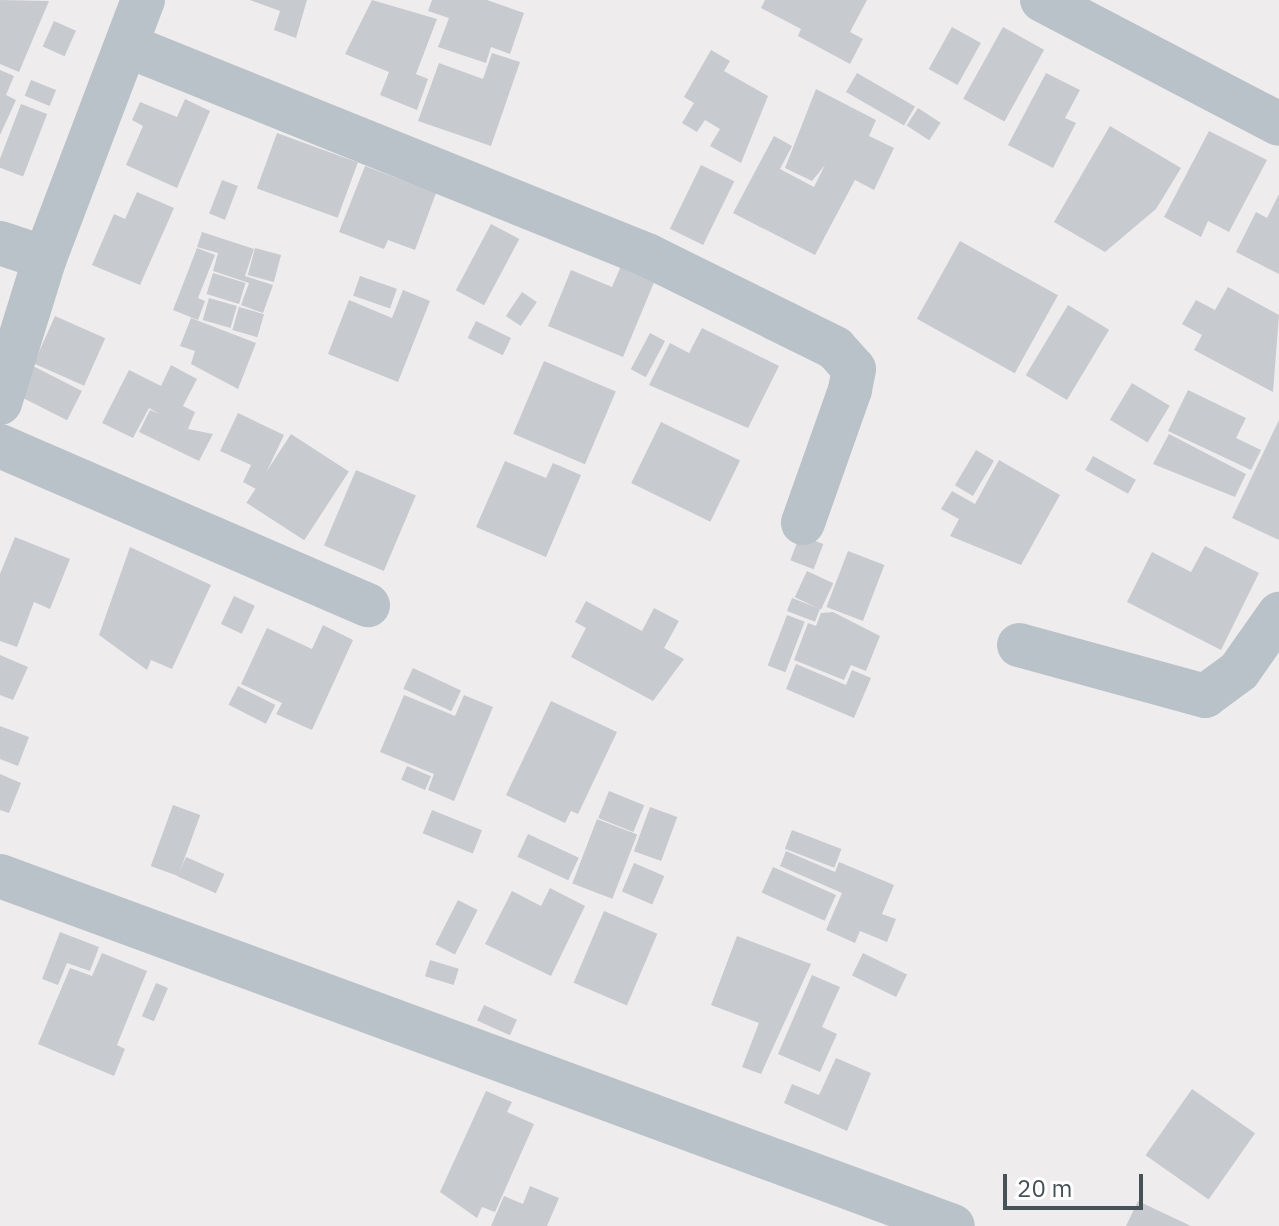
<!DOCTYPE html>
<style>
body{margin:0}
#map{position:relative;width:1279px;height:1226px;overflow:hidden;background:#efeced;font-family:"IBM Plex Sans",sans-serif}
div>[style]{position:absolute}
.building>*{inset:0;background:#c7cacf;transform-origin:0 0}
.minor>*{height:44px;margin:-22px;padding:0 22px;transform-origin:22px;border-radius:22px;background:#b9c2c8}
span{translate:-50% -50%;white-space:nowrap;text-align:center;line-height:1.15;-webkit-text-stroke:7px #fff;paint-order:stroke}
.scale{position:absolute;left:1003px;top:1174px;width:140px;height:36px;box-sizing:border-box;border:4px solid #465158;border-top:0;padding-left:10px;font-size:24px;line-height:28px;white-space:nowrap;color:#465158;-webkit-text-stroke:6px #fff;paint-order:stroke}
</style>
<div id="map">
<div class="building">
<div style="clip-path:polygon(0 0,49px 1px,19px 72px,0 64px)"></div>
<div style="clip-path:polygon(250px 0,307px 0,296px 38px,274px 30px,280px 11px)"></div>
<div style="clip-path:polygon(372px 0,437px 19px,416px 74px,428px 79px,417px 110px,380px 95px,389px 72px,345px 54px)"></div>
<div style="clip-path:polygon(432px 0,487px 0,524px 13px,510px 54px,491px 47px,486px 63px,438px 47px,449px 18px,428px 11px)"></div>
<div style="clip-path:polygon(765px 0,867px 0,850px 32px,863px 39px,850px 64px,798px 36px,801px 29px,761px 8px)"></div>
<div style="left:54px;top:21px;width:24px;height:28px;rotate:24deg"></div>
<div style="left:952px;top:27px;width:33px;height:48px;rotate:29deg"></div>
<div style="left:1003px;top:27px;width:47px;height:82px;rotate:29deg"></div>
<div style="clip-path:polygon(711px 50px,730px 61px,724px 71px,768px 96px,741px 163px,710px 146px,720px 129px,705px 120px,697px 132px,682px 123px,694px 103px,684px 97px)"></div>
<div style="clip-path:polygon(492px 53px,520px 62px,491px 146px,418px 121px,439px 63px,483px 79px)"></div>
<div style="clip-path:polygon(0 70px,14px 76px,6px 95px,16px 100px,0 135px)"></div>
<div style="left:857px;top:73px;width:67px;height:22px;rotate:30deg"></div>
<div style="clip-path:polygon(1046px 73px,1080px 90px,1065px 118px,1076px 123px,1053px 168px,1008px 145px)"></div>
<div style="left:31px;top:80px;width:27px;height:17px;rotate:22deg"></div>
<div style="clip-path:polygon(816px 89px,876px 120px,869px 136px,894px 148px,874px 190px,855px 180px,815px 255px,733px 213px,774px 136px,792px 146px,780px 169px,814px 187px,825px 165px,812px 181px,785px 168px)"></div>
<div style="clip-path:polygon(185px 99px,210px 111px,177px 188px,126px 165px,143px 126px,132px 120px,140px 102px,177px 117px)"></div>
<div style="left:21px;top:104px;width:28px;height:67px;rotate:21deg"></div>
<div style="left:918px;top:108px;width:27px;height:21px;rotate:33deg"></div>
<div style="clip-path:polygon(1110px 126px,1181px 168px,1156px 209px,1105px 252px,1054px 222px)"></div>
<div style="clip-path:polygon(1209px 131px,1267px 160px,1229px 232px,1208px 221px,1201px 237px,1164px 217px)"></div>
<div style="left:277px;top:133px;width:86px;height:59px;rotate:20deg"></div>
<div style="left:701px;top:165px;width:37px;height:71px;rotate:26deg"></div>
<div style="clip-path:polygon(365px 166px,436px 193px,415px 250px,388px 240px,384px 249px,339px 232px)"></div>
<div style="left:222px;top:180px;width:17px;height:36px;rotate:21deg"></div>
<div style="clip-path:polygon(137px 192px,174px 208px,140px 285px,92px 265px,114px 214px,125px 219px)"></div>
<div style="clip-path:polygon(1279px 194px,1279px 274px,1236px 252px,1256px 212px,1267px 218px)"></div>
<div style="left:491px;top:224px;width:32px;height:75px;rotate:28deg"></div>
<div style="clip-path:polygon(202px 232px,254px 249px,245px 276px,273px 285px,263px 313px,241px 305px,249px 283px,213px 271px,218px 253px,197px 247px)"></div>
<div style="left:960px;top:241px;width:112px;height:89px;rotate:29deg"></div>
<div style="clip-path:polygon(197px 248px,215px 255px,198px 298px,205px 301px,198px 320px,173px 310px)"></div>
<div style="left:255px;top:248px;width:27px;height:28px;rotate:15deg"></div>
<div style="clip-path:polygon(621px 266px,655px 280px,623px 357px,548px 326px,571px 270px,612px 287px)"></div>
<div style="left:213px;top:273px;width:34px;height:22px;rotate:17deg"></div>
<div style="left:360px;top:276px;width:39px;height:21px;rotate:19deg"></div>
<div style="clip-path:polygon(1228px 287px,1279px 315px,1273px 392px,1194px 350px,1202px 335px,1182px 324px,1196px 300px,1215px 310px)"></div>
<div style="clip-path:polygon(403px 290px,430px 301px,398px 382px,328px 354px,349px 300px,392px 318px)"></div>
<div style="left:522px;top:292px;width:18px;height:29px;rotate:34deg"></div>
<div style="left:209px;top:298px;width:29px;height:23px;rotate:16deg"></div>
<div style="left:1068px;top:305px;width:48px;height:82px;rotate:31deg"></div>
<div style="left:239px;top:307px;width:26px;height:24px;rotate:16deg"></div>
<div style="left:55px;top:316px;width:55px;height:52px;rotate:24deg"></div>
<div style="clip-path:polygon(191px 318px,256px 343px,238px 389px,191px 364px,195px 351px,180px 346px)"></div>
<div style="left:476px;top:321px;width:39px;height:19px;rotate:26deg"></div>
<div style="clip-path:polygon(702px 328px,779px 366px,748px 428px,649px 385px,670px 343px,689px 353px)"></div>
<div style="left:650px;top:333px;width:17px;height:41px;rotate:28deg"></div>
<div style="left:544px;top:361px;width:78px;height:79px;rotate:23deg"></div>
<div style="clip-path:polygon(171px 365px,197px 379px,183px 406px,195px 412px,188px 429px,213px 434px,199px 461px,139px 432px,150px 410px,159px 414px,149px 408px,133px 438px,102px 423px,129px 370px,161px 386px)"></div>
<div style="left:33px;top:366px;width:55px;height:33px;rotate:27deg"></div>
<div style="left:1132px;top:383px;width:44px;height:43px;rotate:31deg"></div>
<div style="clip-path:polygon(1188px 390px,1246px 418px,1236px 438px,1261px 450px,1251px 470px,1168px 431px)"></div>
<div style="clip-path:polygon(238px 413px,284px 435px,258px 490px,243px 482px,251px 465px,220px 451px)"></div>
<div style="clip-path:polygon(1279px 420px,1279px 540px,1232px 518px)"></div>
<div style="left:661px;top:422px;width:88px;height:68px;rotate:26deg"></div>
<div style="left:291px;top:434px;width:69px;height:82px;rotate:33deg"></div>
<div style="clip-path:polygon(1169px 434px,1246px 474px,1235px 497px,1153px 464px)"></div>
<div style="left:976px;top:450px;width:21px;height:41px;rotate:31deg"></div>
<div style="left:1093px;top:456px;width:49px;height:16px;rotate:29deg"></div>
<div style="clip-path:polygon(999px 460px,1060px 495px,1021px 565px,950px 536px,959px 519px,941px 509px,952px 491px,975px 504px)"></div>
<div style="clip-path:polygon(505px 461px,546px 478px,553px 463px,581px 475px,546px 557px,476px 527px)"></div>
<div style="left:356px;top:470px;width:65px;height:82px;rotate:23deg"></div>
<div style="left:800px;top:535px;width:25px;height:27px;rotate:21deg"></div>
<div style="clip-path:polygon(15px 537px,70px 559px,50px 609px,34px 602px,17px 647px,0 641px,0 574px)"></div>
<div style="clip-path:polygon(1205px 546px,1259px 573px,1221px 650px,1127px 602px,1152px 552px,1191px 572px)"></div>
<div style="clip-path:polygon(130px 547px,211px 585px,172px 669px,151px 660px,147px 670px,99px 635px)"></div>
<div style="left:848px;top:551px;width:39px;height:60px;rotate:21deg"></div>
<div style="left:807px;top:571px;width:29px;height:29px;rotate:25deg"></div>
<div style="left:234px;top:596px;width:23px;height:31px;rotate:25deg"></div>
<div style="left:792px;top:598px;width:30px;height:14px;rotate:21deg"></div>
<div style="clip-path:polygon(586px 601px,642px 631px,654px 608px,679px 621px,664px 648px,684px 659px,653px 701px,571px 657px,586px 628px,575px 622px)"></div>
<div style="clip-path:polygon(833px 612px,880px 636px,866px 671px,851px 665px,844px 680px,794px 660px,808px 623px,816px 626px,821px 613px)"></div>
<div style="left:787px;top:615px;width:19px;height:54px;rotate:21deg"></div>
<div style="clip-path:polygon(323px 625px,353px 640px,312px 730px,276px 714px,282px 703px,241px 684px,267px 628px,312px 649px)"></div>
<div style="clip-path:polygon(0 655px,28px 667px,13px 700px,0 695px)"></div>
<div style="clip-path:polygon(796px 664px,846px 685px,852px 670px,871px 678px,854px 718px,786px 689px)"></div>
<div style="left:413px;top:668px;width:53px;height:23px;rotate:25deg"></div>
<div style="left:238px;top:686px;width:42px;height:21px;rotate:27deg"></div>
<div style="clip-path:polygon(404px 695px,455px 716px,464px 695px,493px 707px,454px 801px,428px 790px,434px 774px,380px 752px)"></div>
<div style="clip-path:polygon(551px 701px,617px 732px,578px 814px,571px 811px,565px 823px,506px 795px)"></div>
<div style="clip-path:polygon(0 726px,29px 737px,18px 766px,0 759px)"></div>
<div style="left:407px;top:766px;width:26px;height:15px;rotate:23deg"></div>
<div style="clip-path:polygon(0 774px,21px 783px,9px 813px,0 810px)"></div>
<div style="left:609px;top:791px;width:38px;height:29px;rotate:22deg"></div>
<div style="left:173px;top:805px;width:29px;height:65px;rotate:20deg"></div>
<div style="left:650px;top:807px;width:29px;height:47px;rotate:20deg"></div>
<div style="left:432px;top:810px;width:54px;height:25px;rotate:22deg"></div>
<div style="left:597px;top:819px;width:43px;height:69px;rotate:21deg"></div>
<div style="left:792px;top:830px;width:53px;height:20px;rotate:21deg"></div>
<div style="left:528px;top:834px;width:56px;height:25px;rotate:25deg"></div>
<div style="clip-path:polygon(786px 851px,835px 872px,839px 862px,894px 885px,882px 914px,896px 919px,887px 942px,860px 931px,855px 943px,826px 930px,842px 893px,780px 866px)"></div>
<div style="left:186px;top:857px;width:42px;height:21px;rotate:24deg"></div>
<div style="left:634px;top:863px;width:33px;height:31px;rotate:23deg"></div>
<div style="left:773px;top:867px;width:69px;height:28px;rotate:24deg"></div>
<div style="clip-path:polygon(550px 888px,585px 906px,551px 976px,485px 944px,512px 891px,541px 906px)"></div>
<div style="left:458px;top:900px;width:22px;height:50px;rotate:27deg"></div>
<div style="left:604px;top:911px;width:58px;height:78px;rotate:23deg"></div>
<div style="clip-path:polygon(60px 932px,99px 947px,90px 971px,67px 963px,58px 985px,42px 979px)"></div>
<div style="clip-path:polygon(737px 936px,811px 964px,761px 1074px,742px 1067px,759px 1023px,711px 1005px)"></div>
<div style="clip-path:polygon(102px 953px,147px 971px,117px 1045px,125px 1049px,114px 1076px,38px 1044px,70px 968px,92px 976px)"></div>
<div style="left:863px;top:953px;width:49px;height:25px;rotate:26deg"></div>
<div style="left:430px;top:960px;width:30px;height:17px;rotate:17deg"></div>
<div style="clip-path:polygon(812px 975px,840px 987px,822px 1027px,837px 1034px,820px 1072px,778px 1054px)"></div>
<div style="left:156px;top:983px;width:13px;height:36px;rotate:23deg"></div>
<div style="left:484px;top:1005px;width:36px;height:17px;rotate:24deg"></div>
<div style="clip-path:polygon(836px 1058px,871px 1073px,847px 1131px,784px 1103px,792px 1084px,819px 1095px)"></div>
<div style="left:1192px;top:1089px;width:77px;height:81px;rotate:35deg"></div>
<div style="clip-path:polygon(486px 1091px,512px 1102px,507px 1112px,534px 1124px,495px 1212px,482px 1207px,477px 1218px,440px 1192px)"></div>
<div style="clip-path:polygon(530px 1186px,559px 1198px,547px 1226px,491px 1226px,504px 1196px,523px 1204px)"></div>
<div style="clip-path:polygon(1138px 1201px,1191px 1226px,1126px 1226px)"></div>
</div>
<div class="minor">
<div style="left:1042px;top:0;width:267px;rotate:27.6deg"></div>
<div style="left:128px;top:46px;width:560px;rotate:21.93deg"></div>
<div style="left:647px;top:255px;width:210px;rotate:26.3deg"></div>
<div style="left:835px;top:348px;width:28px;rotate:48deg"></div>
<div style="left:854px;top:369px;width:21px;rotate:101deg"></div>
<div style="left:850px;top:390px;width:141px;rotate:109.5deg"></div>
<div style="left:0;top:243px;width:47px;rotate:18.4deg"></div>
<div style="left:0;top:403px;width:152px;rotate:-72.8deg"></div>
<div style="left:45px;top:258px;width:276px;rotate:-69.2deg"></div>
<div style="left:0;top:446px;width:401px;rotate:23.4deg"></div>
<div style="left:1019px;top:645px;width:193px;rotate:15.3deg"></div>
<div style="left:1205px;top:696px;width:42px;rotate:-36.3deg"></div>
<div style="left:1239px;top:671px;width:70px;rotate:-54.9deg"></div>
<div style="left:0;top:876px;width:1015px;rotate:20.17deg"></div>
</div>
<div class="scale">20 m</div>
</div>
